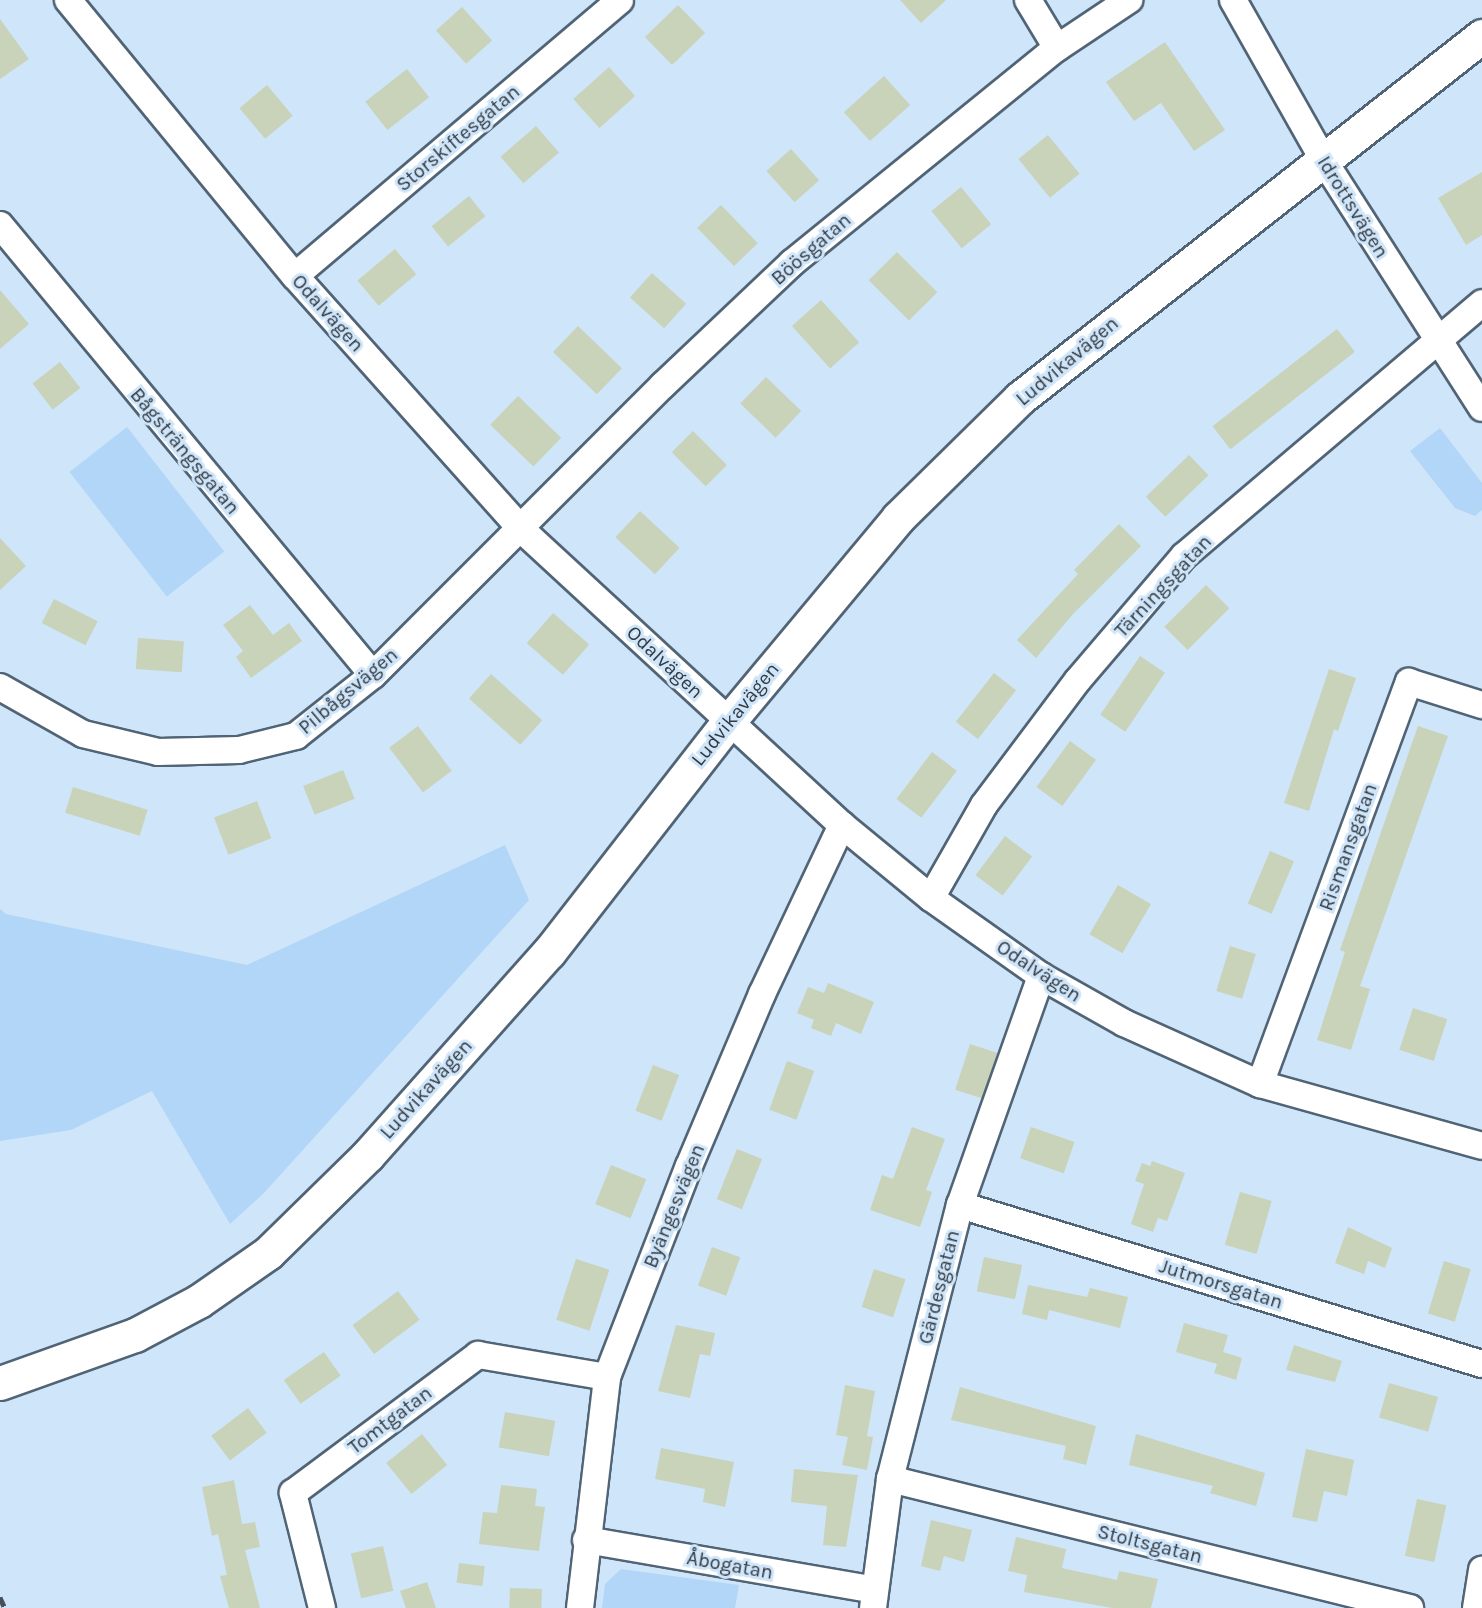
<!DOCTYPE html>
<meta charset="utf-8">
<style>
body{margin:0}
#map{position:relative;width:1482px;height:1608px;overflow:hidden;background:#cfe5f9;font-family:Karla,sans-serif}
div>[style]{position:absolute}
.green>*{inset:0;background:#b2d6f8;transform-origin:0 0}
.building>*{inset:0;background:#c9d3b9;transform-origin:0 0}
.roads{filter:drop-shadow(2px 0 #516476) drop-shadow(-2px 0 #516476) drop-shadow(0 2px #516476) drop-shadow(0 -2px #516476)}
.minor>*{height:26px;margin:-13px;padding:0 13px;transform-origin:13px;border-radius:13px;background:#fff}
.tertiary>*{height:33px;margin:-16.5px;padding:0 16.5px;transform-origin:16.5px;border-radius:16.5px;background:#fff}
.rail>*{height:4.5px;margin-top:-2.25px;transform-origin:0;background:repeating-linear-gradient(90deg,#47505a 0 10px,transparent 0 20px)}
span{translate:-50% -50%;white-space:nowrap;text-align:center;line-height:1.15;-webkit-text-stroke:6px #cfe5f9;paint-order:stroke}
.street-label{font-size:20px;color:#323a42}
</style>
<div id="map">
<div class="green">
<div style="left:127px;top:427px;width:158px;height:73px;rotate:52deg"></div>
<div style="clip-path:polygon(1440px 428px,1482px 483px,1482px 510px,1475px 516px,1455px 508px,1410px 451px)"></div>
<div style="clip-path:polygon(505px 845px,529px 900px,263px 1194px,230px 1224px,152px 1091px,71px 1130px,0 1141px,0 909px,6px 914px,247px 965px)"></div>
<div style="clip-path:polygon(621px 1569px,739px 1585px,735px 1608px,602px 1608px,605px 1584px)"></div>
</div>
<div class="building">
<div style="clip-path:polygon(900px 0,946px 0,921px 23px)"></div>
<div style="left:678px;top:5px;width:39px;height:46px;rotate:46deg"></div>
<div style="left:462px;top:7px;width:45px;height:35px;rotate:48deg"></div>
<div style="clip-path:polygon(0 19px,29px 59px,0 79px)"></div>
<div style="clip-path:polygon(1165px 42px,1225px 130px,1194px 151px,1161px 103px,1134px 121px,1106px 82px)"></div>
<div style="left:609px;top:67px;width:39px;height:48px;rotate:48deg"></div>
<div style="left:407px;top:69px;width:36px;height:53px;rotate:52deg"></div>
<div style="left:884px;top:76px;width:39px;height:54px;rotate:48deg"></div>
<div style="left:267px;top:85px;width:40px;height:36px;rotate:50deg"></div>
<div style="left:536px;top:126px;width:35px;height:47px;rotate:49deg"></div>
<div style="left:1048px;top:135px;width:50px;height:38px;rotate:51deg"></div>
<div style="left:791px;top:149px;width:42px;height:33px;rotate:48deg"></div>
<div style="clip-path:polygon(1482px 172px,1482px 235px,1466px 245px,1438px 198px)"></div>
<div style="left:961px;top:187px;width:48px;height:38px;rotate:51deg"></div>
<div style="left:469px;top:196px;width:26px;height:48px;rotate:51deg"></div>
<div style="left:721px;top:205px;width:53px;height:33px;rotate:46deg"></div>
<div style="left:395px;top:249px;width:33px;height:49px;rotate:50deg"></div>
<div style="left:897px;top:252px;width:57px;height:40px;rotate:45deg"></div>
<div style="left:652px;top:273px;width:46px;height:33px;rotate:42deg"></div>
<div style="clip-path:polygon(0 290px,29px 324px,0 349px)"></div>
<div style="left:821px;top:300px;width:57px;height:39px;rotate:48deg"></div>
<div style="left:578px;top:326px;width:61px;height:36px;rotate:44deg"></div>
<div style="left:1337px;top:329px;width:29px;height:158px;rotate:52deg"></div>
<div style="left:60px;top:362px;width:33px;height:35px;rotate:52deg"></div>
<div style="left:766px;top:377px;width:49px;height:37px;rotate:44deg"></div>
<div style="left:518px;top:396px;width:60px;height:40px;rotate:44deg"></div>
<div style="left:693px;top:431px;width:48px;height:30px;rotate:45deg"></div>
<div style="left:1189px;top:455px;width:28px;height:60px;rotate:46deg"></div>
<div style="left:640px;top:511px;width:54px;height:36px;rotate:43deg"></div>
<div style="clip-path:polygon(1119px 524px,1141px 546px,1073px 614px,1036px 658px,1017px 640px,1078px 574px,1074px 570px)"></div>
<div style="clip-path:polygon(0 538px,26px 566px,0 590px)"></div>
<div style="left:1206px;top:585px;width:33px;height:59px;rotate:45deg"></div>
<div style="left:54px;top:599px;width:49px;height:27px;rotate:27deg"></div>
<div style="clip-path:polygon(250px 605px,273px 635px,289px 623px,302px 641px,251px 678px,236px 657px,243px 651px,223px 625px)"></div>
<div style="left:553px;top:613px;width:48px;height:40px;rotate:41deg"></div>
<div style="left:138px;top:638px;width:46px;height:31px;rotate:4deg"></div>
<div style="left:1140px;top:656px;width:30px;height:71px;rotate:34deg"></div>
<div style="clip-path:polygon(1329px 669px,1356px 678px,1338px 731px,1334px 729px,1309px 811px,1284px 803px)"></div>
<div style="left:994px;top:673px;width:28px;height:62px;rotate:38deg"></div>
<div style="left:491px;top:674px;width:69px;height:33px;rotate:42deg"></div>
<div style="left:418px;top:726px;width:56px;height:36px;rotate:53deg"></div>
<div style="clip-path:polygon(1418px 726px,1448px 736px,1360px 986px,1370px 989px,1351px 1050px,1317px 1040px,1345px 952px,1340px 950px)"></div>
<div style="left:1070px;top:741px;width:32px;height:57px;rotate:36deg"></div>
<div style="left:932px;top:752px;width:31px;height:59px;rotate:37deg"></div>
<div style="left:343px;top:770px;width:31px;height:43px;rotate:68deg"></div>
<div style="left:73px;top:787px;width:78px;height:27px;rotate:17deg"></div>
<div style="left:257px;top:801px;width:40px;height:46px;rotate:69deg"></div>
<div style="left:1005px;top:836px;width:34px;height:49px;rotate:37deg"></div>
<div style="left:1270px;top:851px;width:26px;height:57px;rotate:23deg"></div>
<div style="left:1118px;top:885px;width:38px;height:57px;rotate:30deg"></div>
<div style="left:1230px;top:946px;width:27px;height:47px;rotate:17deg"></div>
<div style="clip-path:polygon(828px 983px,874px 1002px,861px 1034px,836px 1023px,831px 1036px,811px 1028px,814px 1020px,797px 1013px,808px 987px,824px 993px)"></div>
<div style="left:1413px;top:1008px;width:36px;height:44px;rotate:18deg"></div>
<div style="left:970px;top:1044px;width:29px;height:48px;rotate:18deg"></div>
<div style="left:787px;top:1061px;width:29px;height:52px;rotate:20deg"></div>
<div style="left:653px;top:1065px;width:28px;height:49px;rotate:21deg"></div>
<div style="clip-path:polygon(912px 1127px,945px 1139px,926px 1190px,932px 1192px,920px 1227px,870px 1210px,882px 1175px,893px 1179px)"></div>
<div style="left:1031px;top:1127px;width:46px;height:33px;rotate:19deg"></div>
<div style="left:737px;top:1149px;width:27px;height:54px;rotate:22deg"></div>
<div style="clip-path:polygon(1152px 1161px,1185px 1173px,1167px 1221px,1158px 1218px,1153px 1232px,1131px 1224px,1144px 1184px,1135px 1181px,1142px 1163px,1150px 1166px)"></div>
<div style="left:611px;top:1165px;width:38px;height:42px;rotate:22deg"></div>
<div style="left:1240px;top:1192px;width:33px;height:55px;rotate:16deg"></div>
<div style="clip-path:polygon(1348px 1227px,1392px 1248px,1385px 1268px,1368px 1261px,1364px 1274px,1335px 1263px)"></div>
<div style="left:712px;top:1247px;width:30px;height:41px;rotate:20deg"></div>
<div style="left:984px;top:1257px;width:39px;height:35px;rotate:12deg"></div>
<div style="left:576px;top:1259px;width:35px;height:64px;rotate:18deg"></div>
<div style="left:1444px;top:1261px;width:28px;height:55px;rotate:17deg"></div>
<div style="left:874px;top:1269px;width:33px;height:40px;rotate:18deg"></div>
<div style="clip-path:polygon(1028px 1285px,1087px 1297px,1090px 1288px,1128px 1297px,1120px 1328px,1049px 1310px,1047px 1320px,1022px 1314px)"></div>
<div style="left:398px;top:1291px;width:36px;height:57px;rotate:53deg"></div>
<div style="clip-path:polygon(1184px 1323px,1228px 1335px,1223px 1352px,1242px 1358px,1236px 1380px,1214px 1373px,1217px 1364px,1176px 1352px)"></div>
<div style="clip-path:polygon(676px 1325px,715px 1333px,710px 1356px,700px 1354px,690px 1398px,658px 1391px)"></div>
<div style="clip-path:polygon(1294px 1345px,1342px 1361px,1335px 1382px,1286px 1370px)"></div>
<div style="left:324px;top:1352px;width:29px;height:49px;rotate:55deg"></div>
<div style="left:1389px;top:1383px;width:51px;height:36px;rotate:16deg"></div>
<div style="clip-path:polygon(845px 1385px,875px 1391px,867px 1436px,873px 1437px,867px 1470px,842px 1465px,848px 1437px,836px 1435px)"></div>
<div style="clip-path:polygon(960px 1387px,1096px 1426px,1086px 1465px,1063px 1459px,1066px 1446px,951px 1420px)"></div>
<div style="left:248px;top:1408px;width:31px;height:46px;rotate:53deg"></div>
<div style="left:505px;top:1412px;width:51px;height:36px;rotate:10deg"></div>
<div style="left:422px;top:1434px;width:40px;height:46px;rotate:51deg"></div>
<div style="clip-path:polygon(1136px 1434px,1265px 1473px,1256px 1506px,1210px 1493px,1213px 1486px,1129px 1465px)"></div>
<div style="clip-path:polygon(661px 1448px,734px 1462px,725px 1507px,703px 1502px,705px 1489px,655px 1479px)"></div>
<div style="clip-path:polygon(1306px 1449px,1354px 1460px,1347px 1496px,1324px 1491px,1317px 1522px,1292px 1517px)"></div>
<div style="clip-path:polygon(794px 1469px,858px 1475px,846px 1547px,823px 1545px,827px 1506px,791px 1502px)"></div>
<div style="clip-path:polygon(234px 1480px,242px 1524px,255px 1522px,260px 1547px,245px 1550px,260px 1608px,229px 1608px,220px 1576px,227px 1575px,218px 1534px,212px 1536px,202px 1487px)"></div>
<div style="clip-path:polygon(501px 1485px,537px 1489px,535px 1506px,545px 1507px,539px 1551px,479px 1544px,483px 1512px,497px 1513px)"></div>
<div style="left:1417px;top:1499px;width:30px;height:58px;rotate:12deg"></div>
<div style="clip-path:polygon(931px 1520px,972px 1530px,964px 1562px,944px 1556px,940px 1571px,921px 1566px)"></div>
<div style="clip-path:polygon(1016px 1537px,1066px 1549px,1062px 1568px,1117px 1580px,1119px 1571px,1158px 1579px,1151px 1608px,1112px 1608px,1024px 1592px,1027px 1575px,1008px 1571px)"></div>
<div style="left:383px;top:1546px;width:46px;height:33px;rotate:77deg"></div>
<div style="left:459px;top:1563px;width:26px;height:20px;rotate:7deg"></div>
<div style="clip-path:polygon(427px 1582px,436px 1608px,406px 1608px,400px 1591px)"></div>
<div style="left:510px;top:1588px;width:32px;height:20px;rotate:2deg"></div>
</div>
<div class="roads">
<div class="minor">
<div style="left:68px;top:0;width:357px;rotate:50.6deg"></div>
<div style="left:295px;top:276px;width:339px;rotate:48.2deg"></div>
<div style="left:521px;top:529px;width:437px;rotate:42.7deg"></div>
<div style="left:842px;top:825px;width:115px;rotate:39.4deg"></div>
<div style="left:931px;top:898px;width:135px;rotate:35.3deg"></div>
<div style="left:1041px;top:976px;width:95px;rotate:29.5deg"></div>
<div style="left:1124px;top:1023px;width:149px;rotate:24.2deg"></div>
<div style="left:1260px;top:1084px;width:230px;rotate:15.6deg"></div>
<div style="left:1028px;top:0;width:56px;rotate:58.9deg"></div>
<div style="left:1233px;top:0;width:185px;rotate:60.5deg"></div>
<div style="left:1324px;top:161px;width:293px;rotate:57.4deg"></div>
<div style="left:0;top:225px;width:584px;rotate:50.35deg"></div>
<div style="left:295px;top:276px;width:426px;rotate:-40.3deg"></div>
<div style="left:0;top:687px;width:95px;rotate:29.5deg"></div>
<div style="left:83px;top:734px;width:77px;rotate:13.5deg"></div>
<div style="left:158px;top:752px;width:81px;rotate:-1.4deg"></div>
<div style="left:239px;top:750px;width:59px;rotate:-13.8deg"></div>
<div style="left:296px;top:736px;width:98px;rotate:-38.4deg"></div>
<div style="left:373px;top:675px;width:410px;rotate:-45deg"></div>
<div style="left:663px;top:385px;width:178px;rotate:-43.4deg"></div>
<div style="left:792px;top:263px;width:341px;rotate:-39.1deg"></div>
<div style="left:1057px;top:48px;width:87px;rotate:-33.7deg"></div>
<div style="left:931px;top:898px;width:107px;rotate:-60.3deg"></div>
<div style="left:984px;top:805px;width:156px;rotate:-53.1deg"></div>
<div style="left:1078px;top:680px;width:163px;rotate:-49.5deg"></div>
<div style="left:1184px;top:556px;width:391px;rotate:-40.3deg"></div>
<div style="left:1260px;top:1084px;width:429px;rotate:-69.7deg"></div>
<div style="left:1409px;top:682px;width:77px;rotate:17.5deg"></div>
<div style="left:960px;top:1205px;width:546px;rotate:16.94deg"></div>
<div style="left:890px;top:1479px;width:536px;rotate:13.93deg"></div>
<div style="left:586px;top:1540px;width:292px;rotate:9.8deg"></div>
<div style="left:322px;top:1608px;width:119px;rotate:-104.2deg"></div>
<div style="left:293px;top:1493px;width:231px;rotate:-36.7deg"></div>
<div style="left:478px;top:1355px;width:131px;rotate:9.7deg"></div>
<div style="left:580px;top:1608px;width:233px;rotate:-83.3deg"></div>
<div style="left:607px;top:1377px;width:226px;rotate:-68.8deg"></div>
<div style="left:689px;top:1166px;width:187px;rotate:-67deg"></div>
<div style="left:762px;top:994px;width:187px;rotate:-64.7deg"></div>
<div style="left:873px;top:1608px;width:130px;rotate:-82.5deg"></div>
<div style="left:890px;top:1479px;width:283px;rotate:-75.7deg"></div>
<div style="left:960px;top:1205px;width:243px;rotate:-70.5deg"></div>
<div style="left:1476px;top:1608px;width:39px;rotate:-81deg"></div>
</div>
<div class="tertiary">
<div style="left:0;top:1383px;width:143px;rotate:-19.6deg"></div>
<div style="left:135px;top:1335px;width:72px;rotate:-28deg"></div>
<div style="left:199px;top:1301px;width:84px;rotate:-34.8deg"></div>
<div style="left:268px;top:1253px;width:140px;rotate:-44.4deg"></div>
<div style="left:368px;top:1155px;width:272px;rotate:-48.3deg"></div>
<div style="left:549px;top:952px;width:293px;rotate:-52.1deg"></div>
<div style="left:729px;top:721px;width:264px;rotate:-50.2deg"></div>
<div style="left:898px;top:518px;width:171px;rotate:-44.5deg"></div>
<div style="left:1020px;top:398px;width:587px;rotate:-38.08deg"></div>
</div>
</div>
<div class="rail">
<div style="left:0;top:1597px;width:12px;rotate:66deg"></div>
</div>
<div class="street-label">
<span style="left:458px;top:138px;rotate:-40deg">Storskiftesgatan</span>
<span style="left:1353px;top:207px;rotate:58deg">Idrottsvägen</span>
<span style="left:811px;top:249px;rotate:-41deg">Böösgatan</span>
<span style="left:328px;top:313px;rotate:48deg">Odalvägen</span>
<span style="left:1067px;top:361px;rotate:-40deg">Ludvikavägen</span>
<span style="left:185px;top:451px;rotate:50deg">Bågsträngsgatan</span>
<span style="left:1163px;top:586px;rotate:-47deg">Tärningsgatan</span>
<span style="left:665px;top:662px;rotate:43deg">Odalvägen</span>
<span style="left:348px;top:691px;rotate:-40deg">Pilbågsvägen</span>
<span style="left:735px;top:714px;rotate:-51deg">Ludvikavägen</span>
<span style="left:1348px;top:847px;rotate:-70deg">Rismansgatan</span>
<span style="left:1039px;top:971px;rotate:33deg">Odalvägen</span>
<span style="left:426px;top:1089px;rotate:-48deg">Ludvikavägen</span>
<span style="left:674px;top:1206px;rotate:-68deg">Byängesvägen</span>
<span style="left:1221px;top:1284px;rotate:17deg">Jutmorsgatan</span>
<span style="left:939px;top:1287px;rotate:-76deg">Gärdesgatan</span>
<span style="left:390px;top:1420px;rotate:-37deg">Tomtgatan</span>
<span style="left:1150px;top:1544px;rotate:14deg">Stoltsgatan</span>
<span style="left:730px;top:1565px;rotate:10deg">Åbogatan</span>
</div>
</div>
